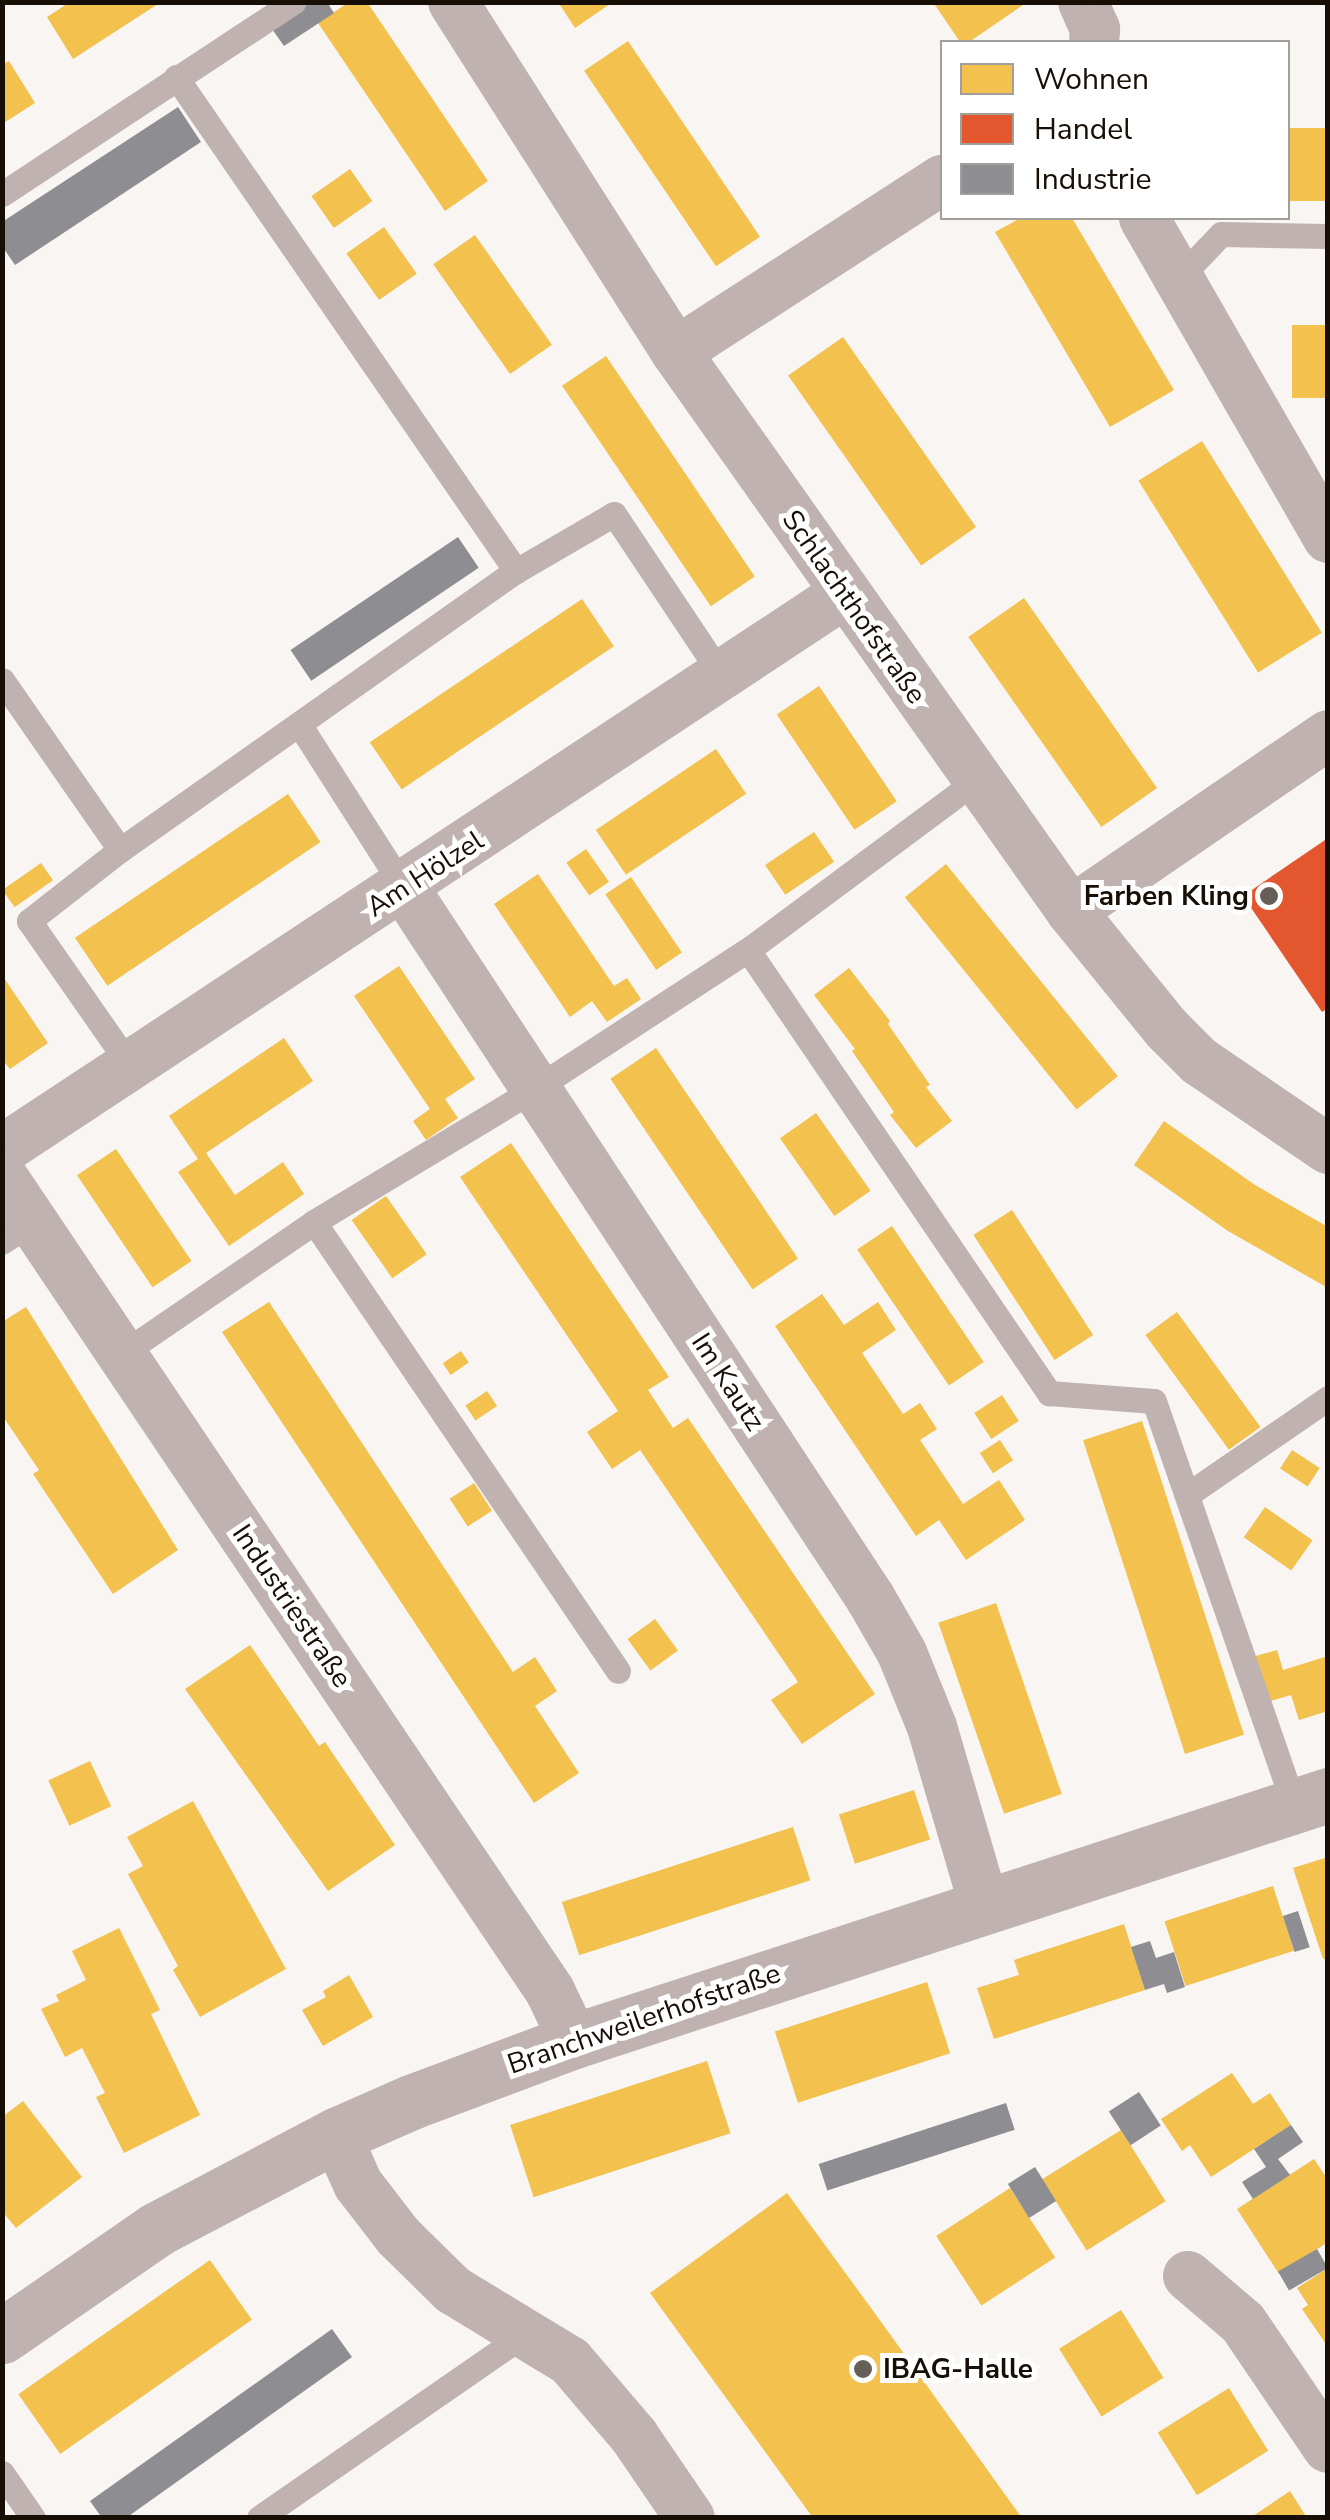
<!DOCTYPE html>
<meta charset="utf-8">
<style>
body{margin:0}
#map{position:relative;width:1330px;height:2520px;overflow:hidden;background:#f8f5f3;font-family:"Nunito Sans",sans-serif}
div>[style]{position:absolute}
.homes>*{inset:0;background:#f2c14e;transform-origin:0 0}
.shops>*{inset:0;background:#e4572e}
.industry>*{inset:0;background:#8d8d92;transform-origin:0 0}
.service>*{height:25px;margin:-12.5px;padding:0 12.5px;transform-origin:12.5px;border-radius:12.5px;background:#bfb2b0}
.minor>*{height:50px;margin:-25px;padding:0 25px;transform-origin:25px;border-radius:25px;background:#bfb2b0}
.tertiary>*{height:55px;margin:-27.5px;padding:0 27.5px;transform-origin:27.5px;border-radius:27.5px;background:#bfb2b0}
.dots>*{width:28px;height:28px;translate:-50% -50%;box-sizing:border-box;border:5px solid #fff;border-radius:50%}
span{translate:-50% -50%;white-space:nowrap;text-align:center;line-height:1.15;-webkit-text-stroke:10px #fff;paint-order:stroke}
.street-label{font-size:28px;color:#170e05}
.poi-label{font-size:28px;color:#170e05;font-weight:700}
.right{translate:-100% -50%;text-align:right}
.left{translate:0 -50%;text-align:left}
.frame{position:absolute;inset:0;border:5px solid #170e05;pointer-events:none}
.legend{position:absolute;left:940px;top:40px;width:350px;height:180px;box-sizing:border-box;background:#fff;border:2px solid #a29f9b;margin:0;padding:12px 18px;list-style:none;font-size:30px;color:#170e05}
.legend li{display:flex;align-items:center;gap:20px;height:50px}
.legend b{width:50px;border:2px solid #a29f9b}
</style>
<div id="map">
<div class="homes">
<div style="clip-path:polygon(70px 2px,161px 2px,73px 59px,47px 17px)"></div>
<div style="clip-path:polygon(349px 2px,367px 2px,488px 181px,445px 211px,318px 23px)"></div>
<div style="clip-path:polygon(558px 2px,613px 2px,575px 28px)"></div>
<div style="clip-path:polygon(933px 2px,1021px 2px,1023px 5px,969px 42px,960px 42px)"></div>
<div style="left:628px;top:41px;width:236px;height:53px;rotate:56deg"></div>
<div style="clip-path:polygon(9px 61px,35px 103px,2px 124px,2px 65px)"></div>
<div style="left:1288px;top:128px;width:40px;height:73px"></div>
<div style="left:350px;top:169px;width:39px;height:47px;rotate:55deg"></div>
<div style="clip-path:polygon(1021px 218px,1072px 218px,1174px 390px,1110px 427px,995px 232px)"></div>
<div style="left:384px;top:227px;width:57px;height:46px;rotate:55deg"></div>
<div style="left:475px;top:235px;width:134px;height:51px;rotate:55deg"></div>
<div style="left:1292px;top:325px;width:36px;height:73px"></div>
<div style="left:843px;top:337px;width:232px;height:67px;rotate:55deg"></div>
<div style="left:606px;top:356px;width:266px;height:53px;rotate:56deg"></div>
<div style="left:1202px;top:441px;width:226px;height:75px;rotate:58deg"></div>
<div style="left:1024px;top:598px;width:232px;height:68px;rotate:55deg"></div>
<div style="left:582px;top:599px;width:57px;height:256px;rotate:56deg"></div>
<div style="left:819px;top:686px;width:139px;height:51px;rotate:56deg"></div>
<div style="left:716px;top:749px;width:54px;height:145px;rotate:56deg"></div>
<div style="left:288px;top:794px;width:58px;height:257px;rotate:56deg"></div>
<div style="left:814px;top:832px;width:36px;height:59px;rotate:56deg"></div>
<div style="left:586px;top:849px;width:40px;height:24px;rotate:55deg"></div>
<div style="left:41px;top:863px;width:21px;height:47px;rotate:55deg"></div>
<div style="left:946px;top:864px;width:273px;height:53px;rotate:51deg"></div>
<div style="clip-path:polygon(538px 874px,614px 986px,627px 978px,641px 999px,607px 1022px,592px 1001px,570px 1017px,494px 904px)"></div>
<div style="left:631px;top:877px;width:91px;height:31px;rotate:56deg"></div>
<div style="clip-path:polygon(399px 966px,475px 1079px,445px 1099px,458px 1118px,426px 1140px,413px 1121px,430px 1109px,354px 996px)"></div>
<div style="clip-path:polygon(849px 968px,890px 1021px,888px 1024px,930px 1085px,926px 1087px,952px 1121px,916px 1148px,890px 1115px,894px 1112px,852px 1051px,855px 1049px,814px 995px)"></div>
<div style="clip-path:polygon(2px 975px,48px 1043px,10px 1069px,2px 1059px)"></div>
<div style="clip-path:polygon(284px 1038px,313px 1081px,206px 1153px,235px 1195px,283px 1162px,304px 1194px,229px 1246px,178px 1172px,198px 1159px,169px 1116px)"></div>
<div style="left:656px;top:1048px;width:254px;height:55px;rotate:56deg"></div>
<div style="left:816px;top:1113px;width:95px;height:44px;rotate:55deg"></div>
<div style="clip-path:polygon(1164px 1121px,1255px 1185px,1328px 1227px,1328px 1288px,1228px 1231px,1134px 1165px)"></div>
<div style="clip-path:polygon(511px 1143px,669px 1377px,648px 1390px,673px 1428px,688px 1418px,875px 1694px,802px 1744px,771px 1700px,798px 1682px,640px 1450px,612px 1469px,587px 1432px,618px 1411px,460px 1177px)"></div>
<div style="left:116px;top:1149px;width:135px;height:47px;rotate:56deg"></div>
<div style="left:386px;top:1196px;width:71px;height:42px;rotate:55deg"></div>
<div style="left:1012px;top:1210px;width:149px;height:46px;rotate:57deg"></div>
<div style="left:892px;top:1226px;width:164px;height:42px;rotate:56deg"></div>
<div style="clip-path:polygon(822px 1294px,844px 1325px,878px 1302px,896px 1330px,862px 1353px,903px 1414px,920px 1403px,937px 1429px,920px 1440px,963px 1504px,999px 1480px,1025px 1520px,966px 1560px,939px 1520px,916px 1536px,775px 1326px)"></div>
<div style="clip-path:polygon(269px 1302px,513px 1672px,535px 1657px,557px 1691px,535px 1706px,579px 1773px,534px 1803px,222px 1332px)"></div>
<div style="clip-path:polygon(26px 1307px,178px 1550px,113px 1594px,33px 1474px,39px 1470px,2px 1415px,2px 1322px)"></div>
<div style="left:1177px;top:1312px;width:142px;height:39px;rotate:54deg"></div>
<div style="left:461px;top:1351px;width:14px;height:22px;rotate:56deg"></div>
<div style="left:487px;top:1391px;width:18px;height:26px;rotate:56deg"></div>
<div style="left:1002px;top:1395px;width:31px;height:33px;rotate:57deg"></div>
<div style="left:1142px;top:1421px;width:330px;height:62px;rotate:72deg"></div>
<div style="left:1000px;top:1440px;width:24px;height:24px;rotate:57deg"></div>
<div style="left:1292px;top:1450px;width:33px;height:22px;rotate:33deg"></div>
<div style="left:474px;top:1483px;width:33px;height:29px;rotate:57deg"></div>
<div style="left:1265px;top:1507px;width:58px;height:37px;rotate:35deg"></div>
<div style="left:996px;top:1603px;width:202px;height:61px;rotate:71deg"></div>
<div style="left:655px;top:1619px;width:39px;height:34px;rotate:54deg"></div>
<div style="clip-path:polygon(250px 1645px,319px 1746px,325px 1742px,395px 1845px,328px 1891px,185px 1689px)"></div>
<div style="clip-path:polygon(1277px 1650px,1283px 1670px,1328px 1656px,1328px 1711px,1299px 1720px,1291px 1695px,1267px 1702px,1252px 1657px)"></div>
<div style="left:90px;top:1761px;width:50px;height:46px;rotate:65deg"></div>
<div style="left:914px;top:1790px;width:52px;height:79px;rotate:72deg"></div>
<div style="clip-path:polygon(193px 1801px,286px 1969px,200px 2017px,173px 1970px,178px 1966px,128px 1874px,143px 1866px,127px 1837px)"></div>
<div style="left:793px;top:1827px;width:56px;height:243px;rotate:72deg"></div>
<div style="clip-path:polygon(1328px 1857px,1328px 1958px,1323px 1959px,1293px 1868px)"></div>
<div style="left:1273px;top:1886px;width:68px;height:114px;rotate:72deg"></div>
<div style="clip-path:polygon(1124px 1924px,1145px 1990px,994px 2039px,977px 1988px,1019px 1975px,1014px 1960px)"></div>
<div style="clip-path:polygon(119px 1928px,160px 2010px,151px 2014px,200px 2115px,124px 2153px,96px 2097px,105px 2093px,82px 2048px,65px 2057px,41px 2009px,59px 2001px,56px 1995px,86px 1980px,72px 1951px)"></div>
<div style="clip-path:polygon(349px 1975px,373px 2017px,323px 2046px,302px 2010px,326px 1997px,323px 1991px)"></div>
<div style="left:927px;top:1982px;width:75px;height:160px;rotate:72deg"></div>
<div style="left:707px;top:2061px;width:76px;height:207px;rotate:72deg"></div>
<div style="clip-path:polygon(1232px 2073px,1253px 2104px,1270px 2093px,1291px 2125px,1211px 2177px,1190px 2145px,1182px 2151px,1161px 2119px)"></div>
<div style="clip-path:polygon(23px 2101px,82px 2177px,16px 2228px,2px 2211px,2px 2117px)"></div>
<div style="left:1121px;top:2130px;width:84px;height:93px;rotate:58deg"></div>
<div style="clip-path:polygon(1314px 2159px,1328px 2180px,1328px 2242px,1279px 2274px,1237px 2209px)"></div>
<div style="left:1010px;top:2188px;width:83px;height:88px;rotate:57deg"></div>
<div style="clip-path:polygon(787px 2193px,879px 2319px,1022px 2518px,813px 2518px,650px 2293px)"></div>
<div style="left:210px;top:2260px;width:73px;height:234px;rotate:55deg"></div>
<div style="clip-path:polygon(1328px 2268px,1328px 2347px,1302px 2309px,1308px 2305px,1297px 2288px)"></div>
<div style="left:1121px;top:2310px;width:80px;height:73px;rotate:58deg"></div>
<div style="left:1229px;top:2388px;width:74px;height:84px;rotate:58deg"></div>
<div style="clip-path:polygon(1290px 2491px,1307px 2518px,1250px 2518px)"></div>
</div>
<div class="shops">
<div style="clip-path:polygon(1328px 838px,1328px 1008px,1322px 1012px,1243px 896px)"></div>
</div>
<div class="industry">
<div style="clip-path:polygon(311px 2px,327px 2px,334px 13px,284px 46px,272px 29px)"></div>
<div style="clip-path:polygon(178px 107px,201px 142px,15px 265px,2px 246px,2px 222px)"></div>
<div style="left:458px;top:537px;width:37px;height:202px;rotate:56deg"></div>
<div style="left:1298px;top:1911px;width:38px;height:16px;rotate:72deg"></div>
<div style="clip-path:polygon(1150px 1941px,1156px 1958px,1174px 1952px,1185px 1987px,1167px 1993px,1164px 1984px,1145px 1990px,1131px 1947px)"></div>
<div style="left:1139px;top:2092px;width:40px;height:36px;rotate:57deg"></div>
<div style="left:1006px;top:2103px;width:28px;height:197px;rotate:72deg"></div>
<div style="clip-path:polygon(1291px 2125px,1303px 2142px,1278px 2159px,1290px 2175px,1253px 2199px,1242px 2182px,1266px 2167px,1254px 2149px)"></div>
<div style="left:1035px;top:2167px;width:40px;height:32px;rotate:58deg"></div>
<div style="left:1317px;top:2249px;width:22px;height:45px;rotate:60deg"></div>
<div style="clip-path:polygon(332px 2329px,352px 2357px,126px 2518px,102px 2518px,90px 2501px)"></div>
</div>
<div class="service">
<div style="left:176px;top:77px;width:600px;rotate:55.46deg"></div>
<div style="left:2px;top:194px;width:349px;rotate:-33.4deg"></div>
<div style="left:1178px;top:279px;width:62px;rotate:-46.3deg"></div>
<div style="left:1221px;top:234px;width:107px;rotate:1.1deg"></div>
<div style="left:2px;top:680px;width:207px;rotate:55.2deg"></div>
<div style="left:299px;top:724px;width:195px;rotate:57.4deg"></div>
<div style="left:748px;top:950px;width:536px;rotate:55.81deg"></div>
<div style="left:1049px;top:1393px;width:105px;rotate:4.4deg"></div>
<div style="left:1154px;top:1401px;width:429px;rotate:70.9deg"></div>
<div style="left:131px;top:1067px;width:178px;rotate:-124.9deg"></div>
<div style="left:29px;top:921px;width:115px;rotate:-38deg"></div>
<div style="left:120px;top:850px;width:484px;rotate:-35.2deg"></div>
<div style="left:516px;top:571px;width:113px;rotate:-30.2deg"></div>
<div style="left:614px;top:514px;width:195px;rotate:56.3deg"></div>
<div style="left:314px;top:1222px;width:542px;rotate:55.9deg"></div>
<div style="left:2px;top:1242px;width:37px;rotate:-34deg"></div>
<div style="left:123px;top:1353px;width:232px;rotate:-34.4deg"></div>
<div style="left:314px;top:1222px;width:259px;rotate:-31.1deg"></div>
<div style="left:536px;top:1088px;width:253px;rotate:-33.1deg"></div>
<div style="left:748px;top:950px;width:285px;rotate:-36.6deg"></div>
<div style="left:1187px;top:1495px;width:171px;rotate:-34.5deg"></div>
<div style="left:2px;top:2473px;width:55px;rotate:55.4deg"></div>
<div style="left:259px;top:2518px;width:325px;rotate:-34.7deg"></div>
</div>
<div class="minor">
<div style="left:453px;top:2px;width:415px;rotate:57.5deg"></div>
<div style="left:676px;top:352px;width:684px;rotate:54.75deg"></div>
<div style="left:1071px;top:911px;width:152px;rotate:50.9deg"></div>
<div style="left:1167px;top:1029px;width:45px;rotate:45deg"></div>
<div style="left:1199px;top:1061px;width:156px;rotate:34.3deg"></div>
<div style="left:1083px;top:2px;width:30px;rotate:66deg"></div>
<div style="left:1095px;top:29px;width:13px;rotate:94deg"></div>
<div style="left:1144px;top:218px;width:369px;rotate:60.1deg"></div>
<div style="left:676px;top:352px;width:317px;rotate:-32.9deg"></div>
<div style="left:404px;top:888px;width:851px;rotate:56.7deg"></div>
<div style="left:871px;top:1599px;width:62px;rotate:60.1deg"></div>
<div style="left:902px;top:1653px;width:80px;rotate:67.9deg"></div>
<div style="left:932px;top:1727px;width:189px;rotate:73.7deg"></div>
<div style="left:1071px;top:911px;width:311px;rotate:-34.4deg"></div>
<div style="left:2px;top:1150px;width:1009px;rotate:-33.44deg"></div>
<div style="left:2px;top:1176px;width:982px;rotate:56.08deg"></div>
<div style="left:550px;top:1991px;width:55px;rotate:64.4deg"></div>
<div style="left:336px;top:2135px;width:54px;rotate:65.8deg"></div>
<div style="left:358px;top:2184px;width:66px;rotate:52.4deg"></div>
<div style="left:398px;top:2236px;width:77px;rotate:44.5deg"></div>
<div style="left:453px;top:2290px;width:137px;rotate:31.3deg"></div>
<div style="left:570px;top:2361px;width:99px;rotate:49.5deg"></div>
<div style="left:634px;top:2436px;width:99px;rotate:55.7deg"></div>
<div style="left:1188px;top:2276px;width:72px;rotate:40.5deg"></div>
<div style="left:1243px;top:2323px;width:151px;rotate:55.8deg"></div>
</div>
<div class="tertiary">
<div style="left:2px;top:2336px;width:188px;rotate:-34.6deg"></div>
<div style="left:157px;top:2229px;width:202px;rotate:-27.7deg"></div>
<div style="left:336px;top:2135px;width:82px;rotate:-23.7deg"></div>
<div style="left:411px;top:2102px;width:174px;rotate:-20.5deg"></div>
<div style="left:574px;top:2041px;width:793px;rotate:-18.07deg"></div>
</div>
<div class="dots">
<div style="left:1269px;top:896px;background:#665f58"></div>
<div style="left:863px;top:2369px;background:#665f58"></div>
</div>
<div class="street-label">
<span style="left:854px;top:607px;rotate:55deg">Schlachthofstraße</span>
<span style="left:425px;top:874px;rotate:-33deg">Am Hölzel</span>
<span style="left:728px;top:1382px;rotate:57deg">Im Kautz</span>
<span style="left:292px;top:1606px;rotate:56deg">Industriestraße</span>
<span style="left:644px;top:2019px;rotate:-19deg">Branchweilerhofstraße</span>
</div>
<div class="poi-label">
<span class="right" style="left:1249px;top:896px">Farben Kling</span>
<span class="left" style="left:883px;top:2369px">IBAG-Halle</span>
</div>
<div class="frame"></div>
<ul class="legend">
<li><b style="height:28px;background:#f2c14e"></b>Wohnen</li>
<li><b style="height:28px;background:#e4572e"></b>Handel</li>
<li><b style="height:28px;background:#8d8d92"></b>Industrie</li>
</ul>
</div>
